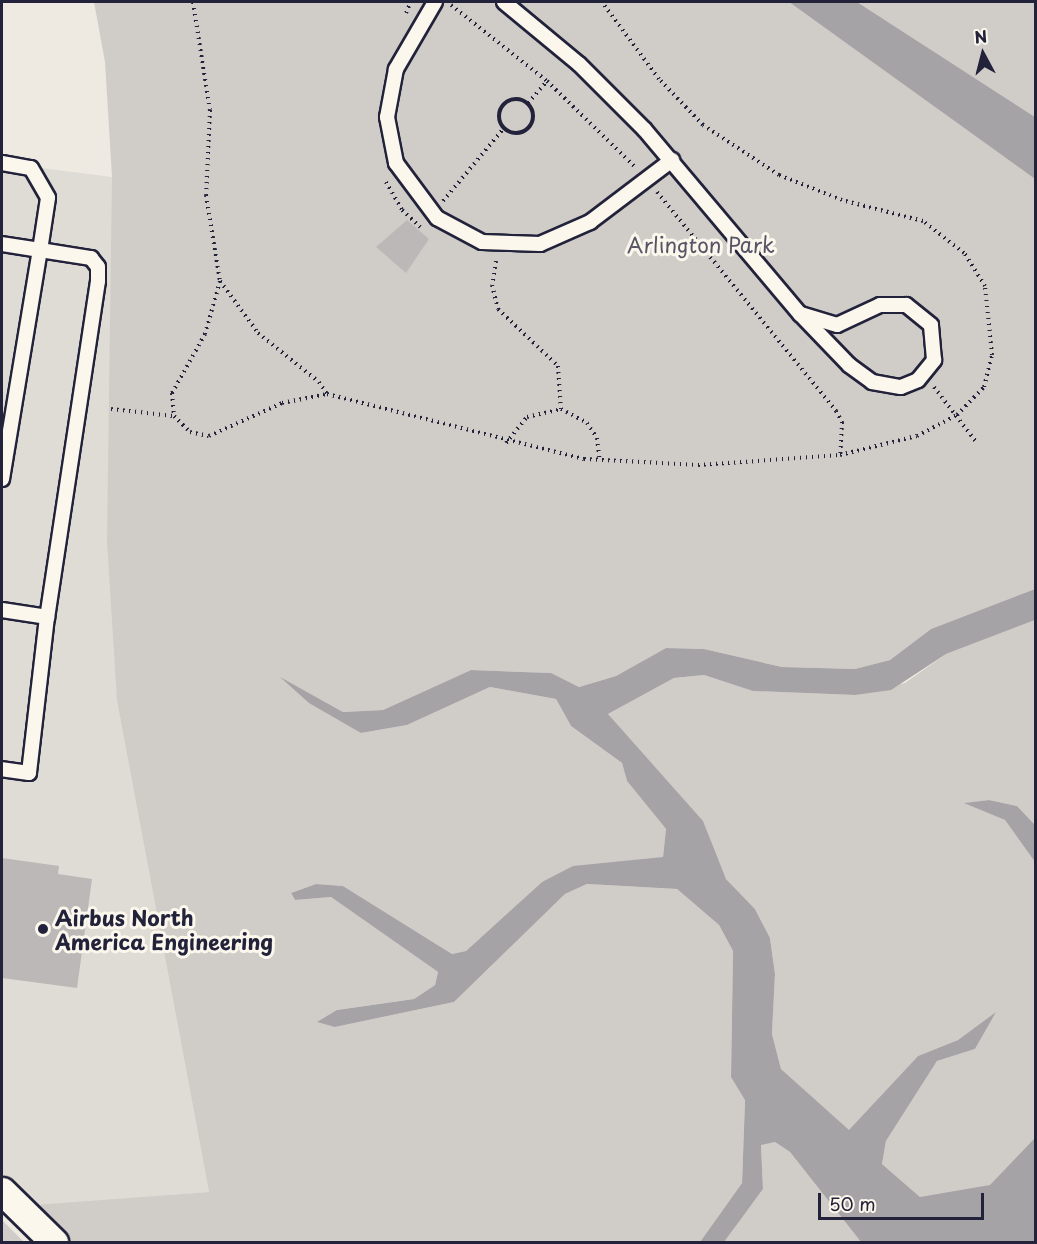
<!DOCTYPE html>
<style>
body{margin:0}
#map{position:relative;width:1037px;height:1244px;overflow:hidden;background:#eeeae2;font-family:"Playpen Sans",sans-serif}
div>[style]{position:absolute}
.built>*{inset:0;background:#dfdbd5}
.green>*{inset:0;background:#d0cdc9}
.water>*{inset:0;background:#a6a3a7}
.building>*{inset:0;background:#bcb8b8}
.path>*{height:4px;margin-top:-2px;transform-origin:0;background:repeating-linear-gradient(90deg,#22223b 0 1.5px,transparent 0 6px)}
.path>.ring{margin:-2px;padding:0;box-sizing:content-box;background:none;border:4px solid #22223b;border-radius:50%}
.roads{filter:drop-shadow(2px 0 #22223b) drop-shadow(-2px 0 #22223b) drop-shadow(0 2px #22223b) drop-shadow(0 -2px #22223b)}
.lane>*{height:14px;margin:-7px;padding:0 7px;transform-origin:7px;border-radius:7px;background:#fbf7ec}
.street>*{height:27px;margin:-13.5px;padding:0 13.5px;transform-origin:13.5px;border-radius:13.5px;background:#fbf7ec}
.dots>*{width:16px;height:16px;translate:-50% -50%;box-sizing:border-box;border:3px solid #fbf7ec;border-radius:50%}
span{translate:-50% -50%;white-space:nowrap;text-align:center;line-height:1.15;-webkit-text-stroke:6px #fbf7ec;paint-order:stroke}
.park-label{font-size:21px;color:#565566}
.poi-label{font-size:21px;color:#22223b;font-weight:700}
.left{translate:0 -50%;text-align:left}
.frame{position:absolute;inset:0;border:3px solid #22223b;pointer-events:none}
.north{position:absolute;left:953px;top:24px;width:60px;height:60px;-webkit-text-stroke:4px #fbf7ec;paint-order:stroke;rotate:353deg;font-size:16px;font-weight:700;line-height:24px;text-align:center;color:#22223b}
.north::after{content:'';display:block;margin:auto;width:21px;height:27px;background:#22223b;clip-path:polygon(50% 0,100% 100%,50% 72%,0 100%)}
.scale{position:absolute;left:818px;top:1193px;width:166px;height:27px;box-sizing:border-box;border:3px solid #22223b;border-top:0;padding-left:8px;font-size:18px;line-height:21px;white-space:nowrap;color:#22223b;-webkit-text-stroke:4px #fbf7ec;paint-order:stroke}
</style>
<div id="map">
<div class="built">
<div style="clip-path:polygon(2px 163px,112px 177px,117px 701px,209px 1192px,2px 1209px)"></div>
</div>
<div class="green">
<div style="clip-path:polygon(94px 2px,789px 2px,1035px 179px,1035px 589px,931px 629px,890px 660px,855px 669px,782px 667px,704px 649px,666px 648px,616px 676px,579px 687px,550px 673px,471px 670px,383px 710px,343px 712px,283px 679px,361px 733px,407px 725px,490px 687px,556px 699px,571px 726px,622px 763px,627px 781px,666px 829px,663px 857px,542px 882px,466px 951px,452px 954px,343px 886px,316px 884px,291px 893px,295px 900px,331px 897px,438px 972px,435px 985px,414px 999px,337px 1010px,335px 1027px,454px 1002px,565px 894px,587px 884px,677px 889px,719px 925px,733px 951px,731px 1076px,745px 1099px,742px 1183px,700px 1242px,69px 1242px,35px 1205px,209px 1192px,117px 701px,107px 541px,112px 177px,105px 62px)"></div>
<div style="clip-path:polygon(857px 2px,1035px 2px,1035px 117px)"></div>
<div style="clip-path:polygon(1035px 620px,1035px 825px,1017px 806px,989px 800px,966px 803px,1005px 820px,1035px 862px,1035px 1242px,920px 1197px,882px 1164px,886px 1141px,937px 1061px,975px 1049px,995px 1013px,958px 1040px,918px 1056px,849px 1131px,781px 1069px,772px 1034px,775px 974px,770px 938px,755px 909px,726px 879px,714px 855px,608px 714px,674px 678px,704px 675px,754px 691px,855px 695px,905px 683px,946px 654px)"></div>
<div style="clip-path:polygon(775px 1142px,790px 1152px,861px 1242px,724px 1242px,763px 1189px,761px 1144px)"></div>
<div style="clip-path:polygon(2px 1220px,24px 1242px,2px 1242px)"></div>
</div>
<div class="water">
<div style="clip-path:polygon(789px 2px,857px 2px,1035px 117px,1035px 179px)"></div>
<div style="clip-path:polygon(1035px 589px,1035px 620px,946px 654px,891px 690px,855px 695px,753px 691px,704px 675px,674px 678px,608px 714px,703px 821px,726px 879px,755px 909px,770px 938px,775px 974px,772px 1034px,781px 1069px,849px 1130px,918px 1056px,958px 1040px,996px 1012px,975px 1049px,937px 1061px,886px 1141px,882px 1164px,920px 1197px,990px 1185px,1035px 1138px,1035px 1242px,861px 1242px,790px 1152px,775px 1142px,761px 1145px,763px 1189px,741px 1219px,724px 1242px,700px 1242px,742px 1183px,745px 1100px,731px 1077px,733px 951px,719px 925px,677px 889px,587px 884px,565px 894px,454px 1002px,335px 1027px,317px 1022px,337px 1010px,414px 999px,435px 985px,438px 972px,331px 897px,295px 900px,291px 893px,316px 884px,343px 886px,452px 954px,466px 951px,542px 882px,573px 866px,663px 857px,666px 829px,627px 781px,622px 763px,571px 726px,556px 699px,490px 687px,407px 725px,361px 733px,309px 703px,280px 677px,343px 712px,383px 710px,471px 670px,551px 673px,579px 687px,616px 676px,666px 648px,704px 649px,782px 667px,855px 669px,890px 660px,931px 629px)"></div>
<div style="clip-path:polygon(989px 800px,1017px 806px,1035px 825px,1035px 862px,1005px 820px,964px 803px)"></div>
</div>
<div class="building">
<div style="clip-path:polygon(407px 220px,429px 239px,406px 273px,376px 247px)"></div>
<div style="clip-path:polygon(2px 858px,59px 866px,58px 874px,92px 879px,77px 988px,2px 978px)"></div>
</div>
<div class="path">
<div style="left:193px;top:2px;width:109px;rotate:81.1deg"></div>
<div style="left:210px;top:110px;width:85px;rotate:92.7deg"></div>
<div style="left:206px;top:195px;width:87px;rotate:80.8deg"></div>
<div style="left:220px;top:281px;width:55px;rotate:105.8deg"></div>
<div style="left:205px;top:334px;width:68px;rotate:119.2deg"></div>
<div style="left:172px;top:393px;width:23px;rotate:85deg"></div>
<div style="left:174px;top:416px;width:23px;rotate:45deg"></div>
<div style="left:190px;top:432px;width:19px;rotate:12deg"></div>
<div style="left:209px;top:436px;width:80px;rotate:-24.3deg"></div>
<div style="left:282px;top:403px;width:46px;rotate:-11.3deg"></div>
<div style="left:327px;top:394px;width:265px;rotate:14.2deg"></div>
<div style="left:584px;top:459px;width:114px;rotate:3deg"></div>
<div style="left:698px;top:465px;width:142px;rotate:-4deg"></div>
<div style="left:840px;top:455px;width:79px;rotate:-13.9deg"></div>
<div style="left:917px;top:436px;width:45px;rotate:-27.7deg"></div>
<div style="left:957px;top:415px;width:39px;rotate:-46deg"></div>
<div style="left:984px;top:387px;width:33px;rotate:-76deg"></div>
<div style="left:992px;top:355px;width:69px;rotate:-95.8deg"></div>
<div style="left:985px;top:286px;width:39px;rotate:-122deg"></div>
<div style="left:964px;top:253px;width:52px;rotate:-142deg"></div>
<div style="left:923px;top:221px;width:84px;rotate:-165.5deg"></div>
<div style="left:842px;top:200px;width:68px;rotate:-158.4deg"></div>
<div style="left:779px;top:175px;width:91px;rotate:-146.7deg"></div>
<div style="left:703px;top:125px;width:64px;rotate:-133.7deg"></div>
<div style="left:659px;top:79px;width:96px;rotate:-126.5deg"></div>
<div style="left:451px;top:5px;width:122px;rotate:38.4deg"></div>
<div style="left:547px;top:81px;width:124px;rotate:44.3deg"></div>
<div style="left:406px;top:13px;width:12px;rotate:-66deg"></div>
<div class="ring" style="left:499px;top:99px;width:30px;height:30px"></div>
<div style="left:528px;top:103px;width:29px;rotate:-49deg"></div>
<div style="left:386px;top:182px;width:32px;rotate:60deg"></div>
<div style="left:402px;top:210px;width:25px;rotate:43deg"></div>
<div style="left:657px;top:192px;width:283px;rotate:50.7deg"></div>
<div style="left:836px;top:411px;width:13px;rotate:61deg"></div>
<div style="left:842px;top:422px;width:33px;rotate:93deg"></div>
<div style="left:443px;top:201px;width:95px;rotate:-50.1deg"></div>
<div style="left:496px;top:261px;width:24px;rotate:99deg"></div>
<div style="left:492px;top:285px;width:25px;rotate:76deg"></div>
<div style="left:498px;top:309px;width:83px;rotate:43.5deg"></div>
<div style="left:558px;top:366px;width:43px;rotate:86deg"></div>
<div style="left:561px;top:409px;width:30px;rotate:28deg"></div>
<div style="left:587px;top:423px;width:18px;rotate:56deg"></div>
<div style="left:597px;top:438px;width:23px;rotate:83deg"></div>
<div style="left:220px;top:281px;width:64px;rotate:53.8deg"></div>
<div style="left:258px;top:333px;width:78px;rotate:38.8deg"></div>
<div style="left:319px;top:382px;width:14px;rotate:56deg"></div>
<div style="left:934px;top:387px;width:71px;rotate:52.5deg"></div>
<div style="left:111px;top:409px;width:63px;rotate:6.3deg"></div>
<div style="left:506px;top:443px;width:33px;rotate:-51deg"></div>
<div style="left:527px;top:417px;width:35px;rotate:-13deg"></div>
</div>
<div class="roads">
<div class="lane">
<div style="left:435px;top:2px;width:78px;rotate:120.2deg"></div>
<div style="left:396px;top:69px;width:49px;rotate:100.6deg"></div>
<div style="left:387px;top:117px;width:47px;rotate:78.9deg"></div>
<div style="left:396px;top:163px;width:69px;rotate:53.3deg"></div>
<div style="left:437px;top:218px;width:51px;rotate:28.1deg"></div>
<div style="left:482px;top:242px;width:58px;rotate:2deg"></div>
<div style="left:540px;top:244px;width:55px;rotate:-23.7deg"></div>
<div style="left:590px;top:222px;width:103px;rotate:-37.1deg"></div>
<div style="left:504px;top:2px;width:97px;rotate:39.6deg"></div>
<div style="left:579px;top:64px;width:93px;rotate:45deg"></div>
<div style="left:645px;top:130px;width:241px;rotate:49.9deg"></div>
<div style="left:800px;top:314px;width:71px;rotate:46.1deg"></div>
<div style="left:849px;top:365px;width:29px;rotate:36deg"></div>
<div style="left:872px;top:382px;width:29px;rotate:10deg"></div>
<div style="left:901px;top:387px;width:18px;rotate:-22deg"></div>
<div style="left:918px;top:380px;width:26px;rotate:-51deg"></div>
<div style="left:934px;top:360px;width:35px;rotate:-95deg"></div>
<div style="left:931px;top:325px;width:32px;rotate:-141deg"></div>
<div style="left:906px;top:305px;width:26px;rotate:180deg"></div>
<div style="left:880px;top:305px;width:47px;rotate:155.1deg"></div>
<div style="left:837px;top:325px;width:39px;rotate:-163deg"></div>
<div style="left:2px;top:163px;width:29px;rotate:10deg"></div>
<div style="left:31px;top:168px;width:34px;rotate:60deg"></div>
<div style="left:48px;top:198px;width:53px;rotate:98.7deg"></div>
<div style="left:40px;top:250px;width:38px;rotate:-171deg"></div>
<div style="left:2px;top:479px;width:232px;rotate:-80.6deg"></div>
<div style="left:40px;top:250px;width:52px;rotate:8.9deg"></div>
<div style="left:91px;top:258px;width:11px;rotate:52deg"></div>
<div style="left:98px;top:267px;width:14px;rotate:90deg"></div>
<div style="left:98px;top:281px;width:340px;rotate:98.6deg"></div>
<div style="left:2px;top:610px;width:46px;rotate:8.8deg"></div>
<div style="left:47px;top:617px;width:157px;rotate:96.6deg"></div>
<div style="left:29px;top:773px;width:27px;rotate:-172deg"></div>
</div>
<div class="street">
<div style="left:2px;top:1191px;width:73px;rotate:44.4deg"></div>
</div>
</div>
<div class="dots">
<div style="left:43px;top:929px;background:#22223b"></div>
</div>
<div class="park-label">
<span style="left:701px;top:244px">Arlington Park</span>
</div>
<div class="poi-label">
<span class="left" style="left:55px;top:929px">Airbus North<br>America Engineering</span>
</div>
<div class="frame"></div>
<div class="north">N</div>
<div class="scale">50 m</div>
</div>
